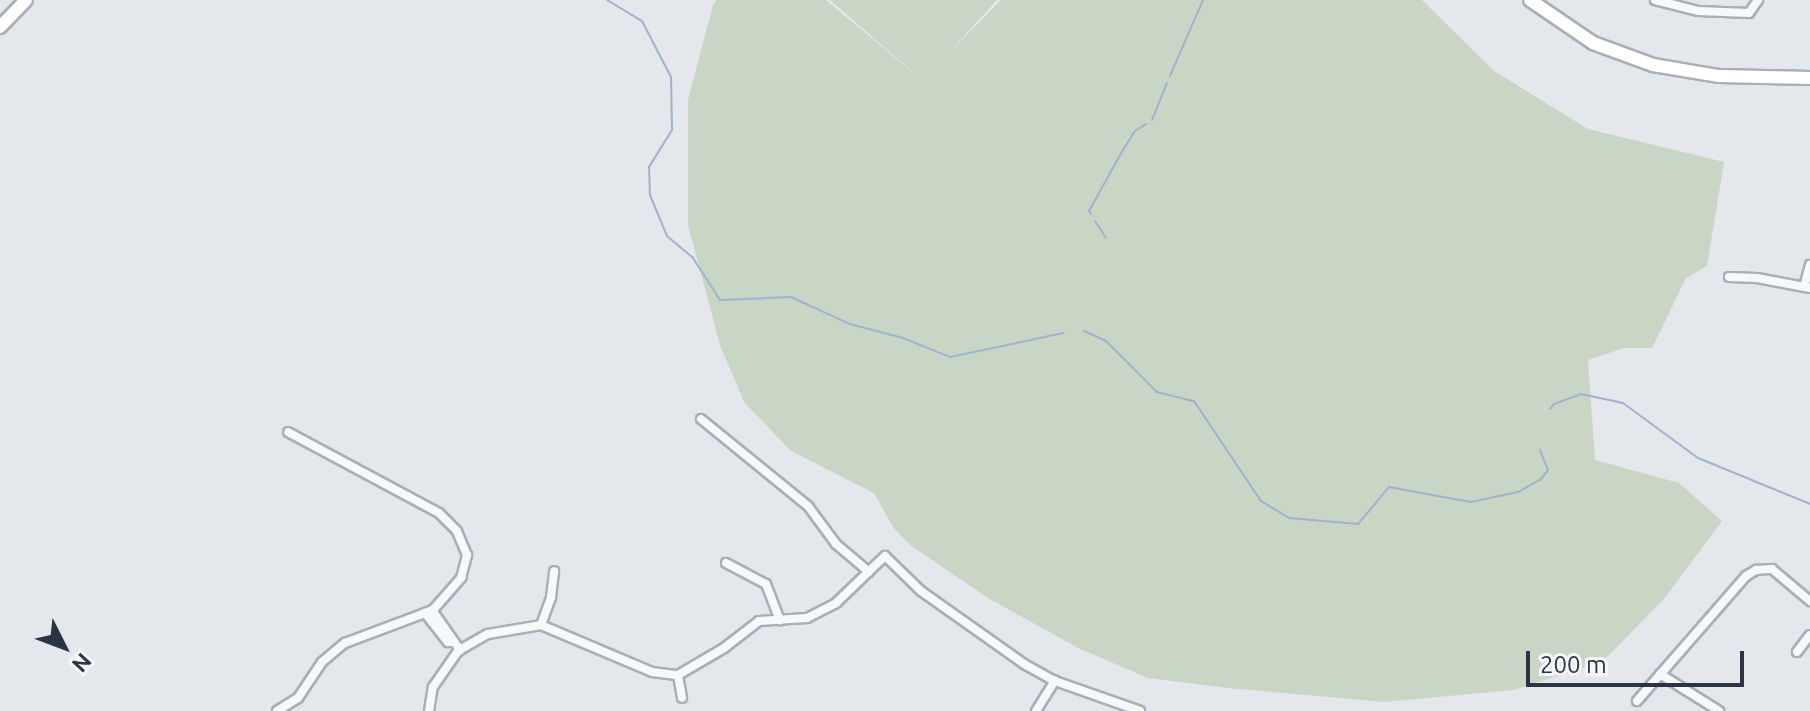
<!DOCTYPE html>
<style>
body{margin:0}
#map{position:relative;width:1810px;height:711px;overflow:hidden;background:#e4e7ec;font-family:Ubuntu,sans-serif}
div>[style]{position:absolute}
.green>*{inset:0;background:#c9d6c5}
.stream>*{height:2px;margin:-1px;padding:0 1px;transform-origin:1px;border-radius:1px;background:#9fb4cc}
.roads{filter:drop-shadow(2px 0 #a9aeb7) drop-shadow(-2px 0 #a9aeb7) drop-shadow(0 2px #a9aeb7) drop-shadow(0 -2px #a9aeb7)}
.street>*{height:8px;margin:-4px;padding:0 4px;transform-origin:4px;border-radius:4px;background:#f7f8fa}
.secondary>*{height:12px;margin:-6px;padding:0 6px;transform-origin:6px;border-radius:6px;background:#fff}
span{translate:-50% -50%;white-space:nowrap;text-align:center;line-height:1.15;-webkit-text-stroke:6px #f4f6f9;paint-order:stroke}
.north{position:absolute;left:24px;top:607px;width:80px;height:80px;-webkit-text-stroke:6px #f4f6f9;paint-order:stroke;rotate:132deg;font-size:22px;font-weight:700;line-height:32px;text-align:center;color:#2b3445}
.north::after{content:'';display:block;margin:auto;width:28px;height:36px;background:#2b3445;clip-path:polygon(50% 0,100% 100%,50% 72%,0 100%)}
.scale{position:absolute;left:1526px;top:651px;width:218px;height:36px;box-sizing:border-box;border:4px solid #2b3445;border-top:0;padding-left:10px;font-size:24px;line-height:28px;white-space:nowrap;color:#2b3445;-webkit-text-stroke:6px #f4f6f9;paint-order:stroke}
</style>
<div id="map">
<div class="green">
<div style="clip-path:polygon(717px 0,826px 0,922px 80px,830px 0,997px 0,945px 57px,1001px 0,1422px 0,1494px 71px,1588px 129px,1724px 162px,1707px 266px,1686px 278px,1652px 348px,1624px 348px,1588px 360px,1595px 460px,1679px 483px,1722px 521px,1664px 599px,1602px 662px,1513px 690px,1384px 702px,1228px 688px,1148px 678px,1078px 648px,988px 598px,910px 545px,893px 527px,874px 493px,791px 451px,744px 402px,720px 345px,688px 225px,688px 100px,713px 5px)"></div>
</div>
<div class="stream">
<div style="left:607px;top:0;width:41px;rotate:31deg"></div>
<div style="left:642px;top:21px;width:63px;rotate:62.6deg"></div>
<div style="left:671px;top:77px;width:53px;rotate:88.9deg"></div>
<div style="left:672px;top:130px;width:44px;rotate:121.9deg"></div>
<div style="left:649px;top:167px;width:28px;rotate:88deg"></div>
<div style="left:650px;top:195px;width:44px;rotate:67.5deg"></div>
<div style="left:667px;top:236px;width:34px;rotate:40deg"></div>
<div style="left:693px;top:258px;width:50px;rotate:57.3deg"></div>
<div style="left:720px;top:300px;width:71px;rotate:-2.4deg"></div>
<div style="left:791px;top:297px;width:65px;rotate:24.6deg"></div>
<div style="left:850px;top:324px;width:55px;rotate:14.8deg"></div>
<div style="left:903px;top:338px;width:51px;rotate:22deg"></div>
<div style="left:950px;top:357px;width:116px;rotate:-11.9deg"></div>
<div style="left:1170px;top:76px;width:83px;rotate:-66.5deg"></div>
<div style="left:1152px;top:120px;width:40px;rotate:-68deg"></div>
<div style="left:1091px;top:214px;width:4px;rotate:-124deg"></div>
<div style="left:1089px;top:211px;width:70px;rotate:-60.9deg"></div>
<div style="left:1123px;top:150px;width:22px;rotate:-58deg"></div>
<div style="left:1135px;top:131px;width:13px;rotate:-32deg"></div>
<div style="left:1095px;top:221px;width:20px;rotate:57deg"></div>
<div style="left:1084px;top:331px;width:24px;rotate:24deg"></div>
<div style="left:1106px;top:341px;width:72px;rotate:45deg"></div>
<div style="left:1157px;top:392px;width:38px;rotate:14deg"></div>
<div style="left:1194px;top:401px;width:120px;rotate:56.2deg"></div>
<div style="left:1261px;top:501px;width:33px;rotate:31deg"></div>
<div style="left:1289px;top:518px;width:69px;rotate:5deg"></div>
<div style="left:1358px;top:524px;width:48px;rotate:-50deg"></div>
<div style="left:1389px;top:487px;width:83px;rotate:10.4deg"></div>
<div style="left:1471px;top:502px;width:48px;rotate:-12deg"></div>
<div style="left:1518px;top:492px;width:25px;rotate:-29deg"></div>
<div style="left:1540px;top:480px;width:13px;rotate:-51deg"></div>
<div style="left:1548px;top:470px;width:22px;rotate:-112deg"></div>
<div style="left:1550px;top:409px;width:6px;rotate:-51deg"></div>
<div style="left:1554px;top:404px;width:29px;rotate:-20deg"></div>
<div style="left:1581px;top:394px;width:43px;rotate:12.1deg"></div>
<div style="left:1623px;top:403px;width:93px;rotate:36.3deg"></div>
<div style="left:1698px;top:458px;width:121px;rotate:22.3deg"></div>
</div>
<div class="roads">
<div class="street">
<div style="left:1655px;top:0;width:44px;rotate:14.3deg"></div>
<div style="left:1698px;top:11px;width:51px;rotate:2.2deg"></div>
<div style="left:1749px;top:13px;width:16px;rotate:-55deg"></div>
<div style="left:1729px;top:277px;width:28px;rotate:2deg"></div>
<div style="left:1757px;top:278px;width:54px;rotate:10.7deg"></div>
<div style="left:1804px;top:287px;width:23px;rotate:-75deg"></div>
<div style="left:701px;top:419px;width:138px;rotate:39.1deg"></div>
<div style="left:808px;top:506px;width:47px;rotate:53.6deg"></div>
<div style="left:836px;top:544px;width:43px;rotate:40.3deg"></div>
<div style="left:726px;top:563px;width:45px;rotate:27.7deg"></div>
<div style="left:766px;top:584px;width:39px;rotate:69deg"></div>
<div style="left:432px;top:610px;width:49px;rotate:55deg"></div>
<div style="left:425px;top:613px;width:37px;rotate:52deg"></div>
<div style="left:448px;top:642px;width:5px"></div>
<div style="left:541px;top:625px;width:30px;rotate:-70deg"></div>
<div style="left:551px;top:597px;width:26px;rotate:-83deg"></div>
<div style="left:1797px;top:652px;width:21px;rotate:-53deg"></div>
<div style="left:1660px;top:674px;width:70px;rotate:32.1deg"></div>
<div style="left:678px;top:675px;width:23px;rotate:80deg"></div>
<div style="left:1637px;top:701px;width:166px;rotate:-48.9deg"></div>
<div style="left:1746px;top:576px;width:12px;rotate:-31deg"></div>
<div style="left:1756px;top:570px;width:16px;rotate:-4deg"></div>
<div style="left:1772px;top:569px;width:50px;rotate:40.1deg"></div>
<div style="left:277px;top:711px;width:25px;rotate:-32deg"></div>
<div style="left:298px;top:698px;width:43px;rotate:-56.3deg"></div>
<div style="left:322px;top:662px;width:30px;rotate:-40deg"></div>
<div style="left:345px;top:643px;width:94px;rotate:-20.6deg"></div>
<div style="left:433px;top:610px;width:43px;rotate:-48.8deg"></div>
<div style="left:461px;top:578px;width:24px;rotate:-75deg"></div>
<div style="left:467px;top:555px;width:26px;rotate:-113deg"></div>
<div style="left:457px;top:531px;width:25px;rotate:-135deg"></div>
<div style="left:439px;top:513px;width:171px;rotate:-151.8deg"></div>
<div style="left:429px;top:711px;width:24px;rotate:-81deg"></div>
<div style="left:433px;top:687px;width:44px;rotate:-55.2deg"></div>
<div style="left:458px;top:651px;width:34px;rotate:-30deg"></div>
<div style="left:488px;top:634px;width:54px;rotate:-9.6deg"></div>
<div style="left:541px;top:625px;width:121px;rotate:22.9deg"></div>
<div style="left:652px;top:672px;width:26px;rotate:7deg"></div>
<div style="left:678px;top:675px;width:53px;rotate:-30.4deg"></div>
<div style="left:724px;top:648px;width:44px;rotate:-37.6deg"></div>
<div style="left:759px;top:621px;width:48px;rotate:-3.6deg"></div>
<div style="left:807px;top:618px;width:33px;rotate:-27deg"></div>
<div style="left:836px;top:603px;width:68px;rotate:-43.8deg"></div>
<div style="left:885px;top:556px;width:50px;rotate:44.2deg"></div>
<div style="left:921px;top:591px;width:126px;rotate:35.3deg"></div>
<div style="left:1024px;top:664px;width:35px;rotate:29deg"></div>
<div style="left:1055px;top:681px;width:90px;rotate:19.4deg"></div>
<div style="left:1036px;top:711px;width:36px;rotate:-58deg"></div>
</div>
<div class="secondary">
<div style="left:1530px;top:0;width:76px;rotate:34.3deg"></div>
<div style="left:1593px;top:43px;width:64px;rotate:20.1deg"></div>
<div style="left:1653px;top:65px;width:67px;rotate:9.5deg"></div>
<div style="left:1719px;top:76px;width:91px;rotate:1.3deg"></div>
<div style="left:0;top:27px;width:37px;rotate:-46deg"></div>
</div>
</div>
<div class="north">N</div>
<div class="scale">200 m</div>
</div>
